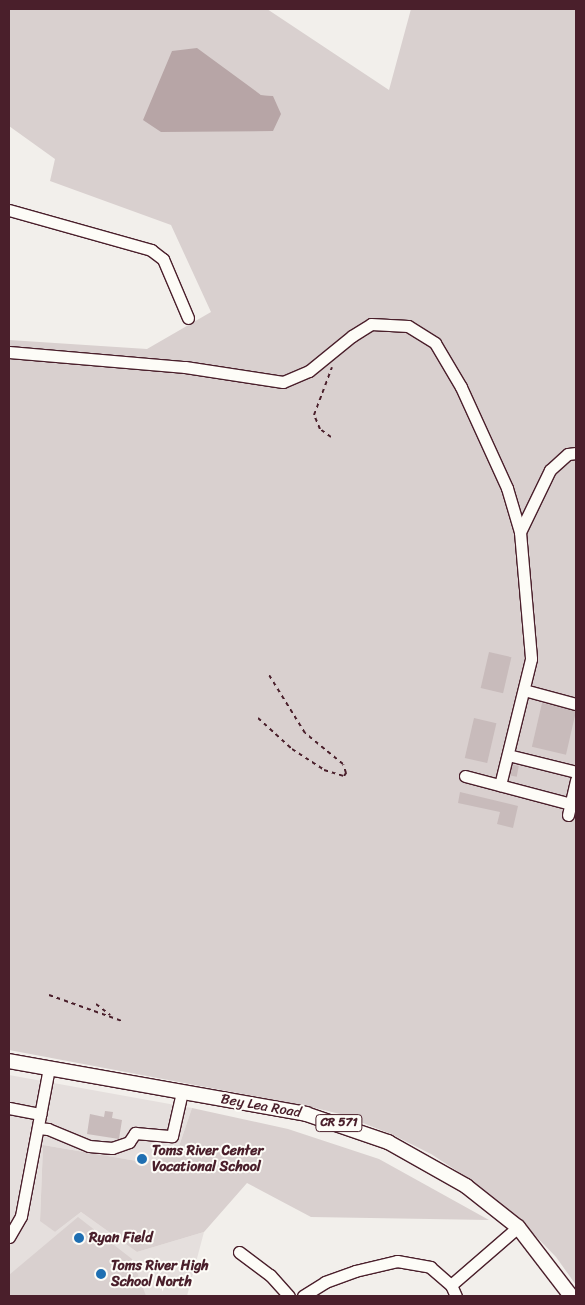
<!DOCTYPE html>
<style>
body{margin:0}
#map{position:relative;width:585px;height:1305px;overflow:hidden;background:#f2efeb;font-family:Sriracha,sans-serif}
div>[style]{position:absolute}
.built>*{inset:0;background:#e5dfdd}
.green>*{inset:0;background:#d9d0cf}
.water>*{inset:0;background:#b7a5a6}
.building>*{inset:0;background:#c8bbbb;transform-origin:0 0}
.path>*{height:2px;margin-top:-1px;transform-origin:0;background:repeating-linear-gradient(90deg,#4a1f2b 0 4px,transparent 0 8px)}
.roads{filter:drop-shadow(1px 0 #4a1f2b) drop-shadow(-1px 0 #4a1f2b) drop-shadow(0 1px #4a1f2b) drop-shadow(0 -1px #4a1f2b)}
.minor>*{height:11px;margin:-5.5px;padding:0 5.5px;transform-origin:5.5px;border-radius:5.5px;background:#fdfcf7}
.major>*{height:14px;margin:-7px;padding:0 7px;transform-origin:7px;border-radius:7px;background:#fdfcf7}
.dots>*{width:14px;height:14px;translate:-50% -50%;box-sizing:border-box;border:2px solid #fdfcf7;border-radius:50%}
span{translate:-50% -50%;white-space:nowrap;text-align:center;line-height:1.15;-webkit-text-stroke:4px #fdfcf7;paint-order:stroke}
.shield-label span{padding:1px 4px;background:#fdfcf7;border:1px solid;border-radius:4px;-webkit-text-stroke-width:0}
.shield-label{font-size:12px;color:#4a1f2b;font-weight:700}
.street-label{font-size:14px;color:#4a1f2b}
.poi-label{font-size:14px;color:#4a1f2b;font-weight:700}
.left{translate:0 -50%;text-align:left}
.frame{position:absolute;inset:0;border:10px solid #4a1f2b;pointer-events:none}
</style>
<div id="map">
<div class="built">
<div style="clip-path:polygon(9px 1075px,192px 1108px,176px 1155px,143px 1162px,43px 1145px,40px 1220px,55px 1232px,81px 1212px,137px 1252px,204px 1232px,187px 1296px,9px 1296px)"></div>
</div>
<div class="green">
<div style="clip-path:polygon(evenodd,9px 9px,267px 9px,389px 90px,411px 9px,576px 9px,576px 1285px,556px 1257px,522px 1222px,471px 1180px,431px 1154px,391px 1134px,340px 1114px,307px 1106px,9px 1050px,9px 340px,147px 349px,211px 312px,171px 225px,50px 181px,55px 159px,9px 126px,9px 9px,237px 79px,261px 95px,273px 96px,143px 120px,237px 79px)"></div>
<div style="clip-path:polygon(192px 1108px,288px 1129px,379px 1159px,489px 1220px,311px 1217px,247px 1183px,204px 1232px,137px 1252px,81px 1212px,55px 1232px,40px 1221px,43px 1145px,143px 1162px,176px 1155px)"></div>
<div style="clip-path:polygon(78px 1217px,132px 1259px,146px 1296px,9px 1296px,9px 1275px)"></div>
</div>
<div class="water">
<div style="clip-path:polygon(197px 48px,261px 95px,273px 96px,281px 114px,273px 131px,161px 132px,143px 120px,172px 51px)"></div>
</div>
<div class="building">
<div style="left:489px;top:652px;width:23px;height:37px;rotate:13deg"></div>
<div style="left:542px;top:703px;width:35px;height:45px;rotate:13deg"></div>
<div style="left:474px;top:718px;width:23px;height:41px;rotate:13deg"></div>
<div style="left:509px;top:764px;width:10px;height:11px;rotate:11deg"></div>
<div style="clip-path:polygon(460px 792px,518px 806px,513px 828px,497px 824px,500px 812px,458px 803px)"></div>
<div style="clip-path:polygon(105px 1111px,113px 1112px,112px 1118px,122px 1120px,119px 1139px,87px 1134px,90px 1114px,104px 1117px)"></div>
</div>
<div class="path">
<div style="left:331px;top:437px;width:14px;rotate:-144deg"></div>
<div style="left:320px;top:429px;width:15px;rotate:-113deg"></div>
<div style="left:314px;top:415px;width:51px;rotate:-69.4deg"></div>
<div style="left:258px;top:718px;width:46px;rotate:42.4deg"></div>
<div style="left:292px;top:749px;width:38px;rotate:33deg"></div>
<div style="left:324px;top:770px;width:21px;rotate:17deg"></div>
<div style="left:344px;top:776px;width:4px;rotate:-56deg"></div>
<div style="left:346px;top:773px;width:9px;rotate:-108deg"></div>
<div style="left:343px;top:764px;width:49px;rotate:-140.8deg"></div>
<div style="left:305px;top:733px;width:68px;rotate:-121.8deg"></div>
<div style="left:49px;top:995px;width:77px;rotate:19.6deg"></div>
<div style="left:96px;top:1004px;width:18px;rotate:38deg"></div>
</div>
<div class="roads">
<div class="minor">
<div style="left:9px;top:210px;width:148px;rotate:15.7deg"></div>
<div style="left:151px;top:250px;width:15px;rotate:37deg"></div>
<div style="left:163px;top:259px;width:64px;rotate:67deg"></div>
<div style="left:9px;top:352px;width:177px;rotate:4.9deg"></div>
<div style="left:185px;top:367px;width:99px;rotate:8.7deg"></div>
<div style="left:283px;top:382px;width:28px;rotate:-23deg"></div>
<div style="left:309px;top:371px;width:55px;rotate:-39.1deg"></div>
<div style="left:352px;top:336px;width:22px;rotate:-32deg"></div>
<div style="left:371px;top:324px;width:37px;rotate:3deg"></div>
<div style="left:408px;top:326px;width:32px;rotate:32deg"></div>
<div style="left:435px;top:343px;width:51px;rotate:59.4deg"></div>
<div style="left:461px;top:387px;width:111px;rotate:65.5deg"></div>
<div style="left:507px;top:488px;width:46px;rotate:73.5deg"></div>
<div style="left:520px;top:532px;width:127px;rotate:85deg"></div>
<div style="left:531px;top:659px;width:130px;rotate:103.8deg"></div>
<div style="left:520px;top:532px;width:69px;rotate:-64.2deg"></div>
<div style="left:550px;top:470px;width:24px;rotate:-42deg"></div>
<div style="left:568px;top:454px;width:8px;rotate:-7deg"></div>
<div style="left:524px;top:690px;width:54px;rotate:15.1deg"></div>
<div style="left:508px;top:755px;width:70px;rotate:14deg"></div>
<div style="left:465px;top:776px;width:110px;rotate:14.8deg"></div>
<div style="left:568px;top:815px;width:36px;rotate:-77deg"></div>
<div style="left:9px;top:1108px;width:32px;rotate:11deg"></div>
<div style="left:38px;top:1128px;width:10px;rotate:6deg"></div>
<div style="left:48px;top:1129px;width:44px;rotate:22.5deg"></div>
<div style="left:89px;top:1146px;width:23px;rotate:5deg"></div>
<div style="left:112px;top:1148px;width:18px;rotate:-19deg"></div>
<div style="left:129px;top:1142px;width:11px;rotate:-56deg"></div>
<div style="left:135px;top:1133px;width:37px;rotate:5deg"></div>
<div style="left:172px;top:1136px;width:45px;rotate:-77.2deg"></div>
<div style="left:9px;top:1237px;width:24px;rotate:-60deg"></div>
<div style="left:21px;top:1216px;width:151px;rotate:-79.3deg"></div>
<div style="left:239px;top:1252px;width:39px;rotate:37deg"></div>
<div style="left:270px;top:1275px;width:28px;rotate:48deg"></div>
<div style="left:451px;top:1285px;width:89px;rotate:-40.9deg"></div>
<div style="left:303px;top:1296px;width:26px;rotate:-32deg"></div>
<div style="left:325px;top:1282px;width:32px;rotate:-20deg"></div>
<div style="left:355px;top:1271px;width:43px;rotate:-13.4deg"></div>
<div style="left:397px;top:1261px;width:34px;rotate:10deg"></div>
<div style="left:430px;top:1267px;width:28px;rotate:41deg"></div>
<div style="left:451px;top:1285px;width:12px;rotate:66deg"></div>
</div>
<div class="major">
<div style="left:9px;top:1061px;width:302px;rotate:10.1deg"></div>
<div style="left:306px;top:1114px;width:87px;rotate:18.9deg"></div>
<div style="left:388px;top:1142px;width:90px;rotate:29.4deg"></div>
<div style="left:466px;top:1186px;width:66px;rotate:38.3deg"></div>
<div style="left:518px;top:1227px;width:87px;rotate:52.5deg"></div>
</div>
</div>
<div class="dots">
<div style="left:142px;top:1159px;background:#1f6fb2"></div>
<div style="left:79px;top:1238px;background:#1f6fb2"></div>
<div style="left:101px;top:1274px;background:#1f6fb2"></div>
</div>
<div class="shield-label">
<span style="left:339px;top:1123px">CR 571</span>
</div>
<div class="street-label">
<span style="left:261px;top:1106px;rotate:10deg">Bey Lea Road</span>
</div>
<div class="poi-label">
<span class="left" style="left:152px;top:1159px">Toms River Center<br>Vocational School</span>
<span class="left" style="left:89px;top:1238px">Ryan Field</span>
<span class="left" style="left:111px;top:1274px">Toms River High<br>School North</span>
</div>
<div class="frame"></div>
</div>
